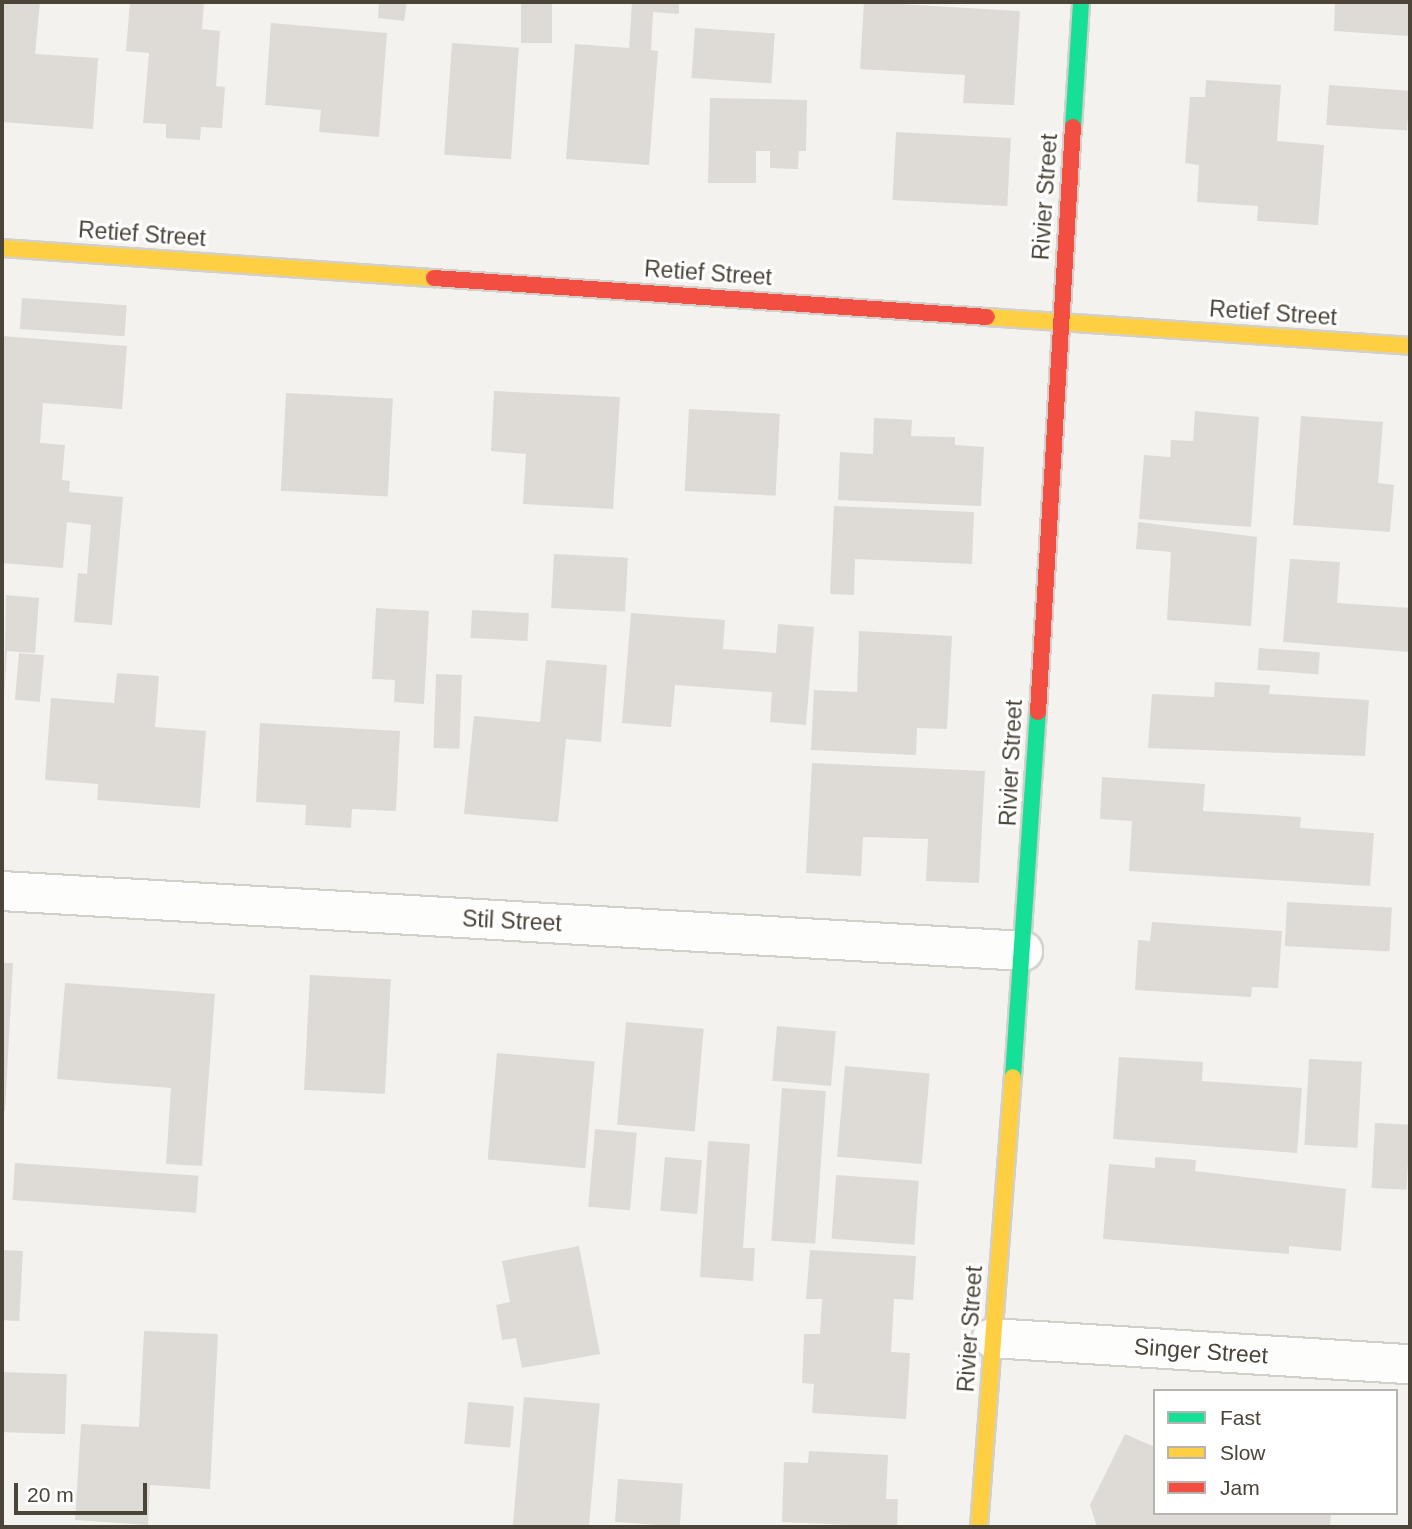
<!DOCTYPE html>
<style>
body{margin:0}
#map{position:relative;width:1412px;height:1529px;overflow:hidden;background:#f4f2ee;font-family:Arial,sans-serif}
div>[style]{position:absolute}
.building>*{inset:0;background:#dedbd6;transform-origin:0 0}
.roads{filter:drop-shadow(2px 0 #d2d0cb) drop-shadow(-2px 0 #d2d0cb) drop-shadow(0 2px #d2d0cb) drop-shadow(0 -2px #d2d0cb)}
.street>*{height:38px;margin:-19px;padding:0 19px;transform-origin:19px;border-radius:19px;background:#fdfdfc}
.fast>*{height:16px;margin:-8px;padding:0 8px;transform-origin:8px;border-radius:8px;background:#16e098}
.slow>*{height:16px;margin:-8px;padding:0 8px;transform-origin:8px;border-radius:8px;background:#ffcf43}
.jam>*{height:16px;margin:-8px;padding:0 8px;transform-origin:8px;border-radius:8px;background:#f24e42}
span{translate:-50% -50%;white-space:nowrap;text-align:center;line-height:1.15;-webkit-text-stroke:6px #fff;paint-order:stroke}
.street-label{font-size:23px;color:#4b4439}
.frame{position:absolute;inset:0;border:4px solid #4b4439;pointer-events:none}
.legend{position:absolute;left:1153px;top:1389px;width:245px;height:126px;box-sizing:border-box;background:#fff;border:2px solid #b7b4b0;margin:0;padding:9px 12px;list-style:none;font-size:21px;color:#4b4439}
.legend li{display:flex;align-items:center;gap:14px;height:35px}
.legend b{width:35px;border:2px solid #b7b4b0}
.scale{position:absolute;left:14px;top:1483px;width:133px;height:32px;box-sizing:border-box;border:4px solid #4b4439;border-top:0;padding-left:9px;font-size:21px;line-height:24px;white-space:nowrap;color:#4b4439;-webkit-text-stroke:5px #fff;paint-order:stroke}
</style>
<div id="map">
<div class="building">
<div style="clip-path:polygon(2px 2px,40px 2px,35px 54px,98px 58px,93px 129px,2px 122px)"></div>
<div style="clip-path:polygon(130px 2px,204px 2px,202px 29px,220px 31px,216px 86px,225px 87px,222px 128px,201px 127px,200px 140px,166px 138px,166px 124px,143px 123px,149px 53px,126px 51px)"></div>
<div style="clip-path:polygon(379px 2px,407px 2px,404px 21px,378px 18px)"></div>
<div style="left:521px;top:2px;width:31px;height:41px"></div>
<div style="clip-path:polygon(632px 2px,679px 2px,679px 14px,653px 12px,651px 50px,658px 51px,649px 165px,566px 159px,575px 44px,629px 48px)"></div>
<div style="clip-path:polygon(864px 2px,1020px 11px,1014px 105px,963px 103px,965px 75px,860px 69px)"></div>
<div style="clip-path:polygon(1335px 2px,1410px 2px,1410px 36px,1334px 31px)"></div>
<div style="clip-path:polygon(271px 23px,387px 33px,379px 137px,319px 132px,321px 110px,265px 105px)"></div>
<div style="left:695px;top:28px;width:80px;height:50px;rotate:4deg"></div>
<div style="left:452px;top:43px;width:67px;height:112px;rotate:4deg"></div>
<div style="clip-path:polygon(1206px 80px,1281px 85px,1277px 141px,1324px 145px,1318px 225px,1257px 221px,1258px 206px,1197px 202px,1199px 165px,1185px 163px,1190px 97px,1205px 97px)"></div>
<div style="left:1329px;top:85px;width:81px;height:40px;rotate:4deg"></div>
<div style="clip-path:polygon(710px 98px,807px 100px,806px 151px,799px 151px,798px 169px,770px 168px,770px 151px,756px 151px,756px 183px,708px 183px)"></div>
<div style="left:896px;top:132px;width:115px;height:68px;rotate:3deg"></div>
<div style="left:22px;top:298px;width:105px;height:31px;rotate:4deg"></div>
<div style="clip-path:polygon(2px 336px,127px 346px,122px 409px,43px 403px,40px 443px,65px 445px,62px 480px,70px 481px,69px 492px,123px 497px,112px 625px,74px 622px,78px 573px,87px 574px,91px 525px,67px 522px,63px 568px,2px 563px)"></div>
<div style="clip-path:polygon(494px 391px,620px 397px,613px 509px,523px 504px,526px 454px,491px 451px)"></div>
<div style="left:286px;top:393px;width:107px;height:98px;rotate:3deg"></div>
<div style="left:689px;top:409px;width:91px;height:82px;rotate:3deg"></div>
<div style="clip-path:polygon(1195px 411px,1259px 417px,1251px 527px,1139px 519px,1144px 455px,1170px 457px,1171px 440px,1193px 441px)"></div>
<div style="clip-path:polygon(1301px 416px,1383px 422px,1378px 483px,1394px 485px,1390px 532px,1293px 525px)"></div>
<div style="clip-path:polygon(874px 418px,912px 420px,911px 436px,955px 437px,955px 445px,984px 447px,981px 506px,838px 500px,840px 452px,873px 454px)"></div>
<div style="clip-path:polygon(834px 506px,974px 512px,972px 564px,855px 559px,854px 595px,830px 594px)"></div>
<div style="clip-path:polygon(1138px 522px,1257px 537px,1251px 626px,1167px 620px,1171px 552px,1136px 549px)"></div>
<div style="left:554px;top:554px;width:74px;height:54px;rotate:3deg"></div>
<div style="clip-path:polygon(1290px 559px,1340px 562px,1337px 603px,1410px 608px,1410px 652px,1283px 642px)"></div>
<div style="clip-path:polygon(6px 595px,39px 598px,35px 653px,7px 651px,4px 697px)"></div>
<div style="clip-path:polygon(376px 608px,429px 611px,424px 704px,394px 702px,395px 680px,372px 679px)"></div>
<div style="left:472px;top:610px;width:57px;height:28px;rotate:3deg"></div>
<div style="clip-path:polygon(631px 613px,725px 620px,723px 649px,776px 653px,778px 624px,814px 627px,806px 725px,770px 722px,772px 692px,675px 685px,671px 727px,622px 723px)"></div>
<div style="clip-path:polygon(859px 631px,952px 636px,947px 729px,917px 728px,916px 755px,811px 750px,814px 690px,857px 692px)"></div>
<div style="left:1259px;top:648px;width:61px;height:22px;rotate:4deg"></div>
<div style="left:19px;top:653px;width:25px;height:47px;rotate:5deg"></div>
<div style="clip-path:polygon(546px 660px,607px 665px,601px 742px,566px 739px,558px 822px,464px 814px,474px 716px,540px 722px)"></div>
<div style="clip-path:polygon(117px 673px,159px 676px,155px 727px,206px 731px,200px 808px,97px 800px,98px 784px,45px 780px,51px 698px,114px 703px)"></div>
<div style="left:436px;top:674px;width:26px;height:74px;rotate:2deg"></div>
<div style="clip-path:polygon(1215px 682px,1270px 685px,1269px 694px,1369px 700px,1365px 756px,1148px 748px,1152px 694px,1214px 697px)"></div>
<div style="clip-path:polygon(260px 723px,400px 731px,396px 811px,352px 809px,351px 828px,305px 825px,306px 805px,256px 802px)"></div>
<div style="clip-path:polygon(812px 763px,985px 771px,979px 883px,926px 881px,928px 839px,863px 837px,861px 876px,806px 873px)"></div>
<div style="clip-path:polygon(1102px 777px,1205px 784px,1203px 811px,1301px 817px,1300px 828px,1374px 833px,1370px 886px,1129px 871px,1132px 821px,1100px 819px)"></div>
<div style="left:1287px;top:902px;width:105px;height:44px;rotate:3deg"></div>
<div style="clip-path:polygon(1152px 922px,1282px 931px,1278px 988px,1252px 987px,1251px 997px,1135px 990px,1138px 940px,1150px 941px)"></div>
<div style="clip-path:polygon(2px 963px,13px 963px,5px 1111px,2px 1111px)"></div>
<div style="left:310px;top:975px;width:81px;height:115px;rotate:3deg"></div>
<div style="clip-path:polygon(65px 983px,215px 994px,202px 1166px,166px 1164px,171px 1088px,57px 1079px)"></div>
<div style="left:626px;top:1022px;width:78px;height:103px;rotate:5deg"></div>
<div style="left:777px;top:1026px;width:59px;height:55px;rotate:5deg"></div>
<div style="left:497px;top:1053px;width:98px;height:107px;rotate:5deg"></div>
<div style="clip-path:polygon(1119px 1057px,1203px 1062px,1202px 1081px,1302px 1088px,1297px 1153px,1113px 1139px)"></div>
<div style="left:1309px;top:1059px;width:53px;height:86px;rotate:3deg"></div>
<div style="left:845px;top:1066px;width:85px;height:91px;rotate:5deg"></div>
<div style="left:782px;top:1088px;width:44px;height:153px;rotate:4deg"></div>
<div style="left:1375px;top:1123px;width:35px;height:65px;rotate:3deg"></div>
<div style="left:595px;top:1129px;width:42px;height:78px;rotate:5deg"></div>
<div style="clip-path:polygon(708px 1141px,750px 1144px,743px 1248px,755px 1248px,753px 1281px,700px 1277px)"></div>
<div style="left:665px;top:1157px;width:37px;height:54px;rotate:5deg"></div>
<div style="clip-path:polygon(1155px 1157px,1196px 1160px,1195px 1171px,1346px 1189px,1341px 1251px,1289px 1246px,1289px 1254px,1103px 1239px,1109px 1164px,1155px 1168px)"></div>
<div style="left:15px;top:1163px;width:184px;height:37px;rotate:4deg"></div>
<div style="left:836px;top:1175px;width:83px;height:64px;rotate:4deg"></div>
<div style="clip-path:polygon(579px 1246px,600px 1354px,522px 1368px,516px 1338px,502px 1340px,496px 1305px,510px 1302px,502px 1261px)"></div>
<div style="left:2px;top:1250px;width:21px;height:70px;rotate:3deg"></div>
<div style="clip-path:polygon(810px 1250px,916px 1256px,913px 1300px,894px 1299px,891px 1352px,910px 1353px,906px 1419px,812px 1413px,814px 1384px,802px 1383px,804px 1334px,820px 1334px,822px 1299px,806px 1299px)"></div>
<div style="clip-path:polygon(144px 1331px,218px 1334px,210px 1489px,150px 1485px,148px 1525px,75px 1520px,81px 1424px,139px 1427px)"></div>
<div style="left:2px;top:1372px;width:65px;height:60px;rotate:2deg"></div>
<div style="left:524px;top:1397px;width:76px;height:130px;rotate:5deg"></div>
<div style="left:468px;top:1402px;width:46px;height:42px;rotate:5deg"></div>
<div style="clip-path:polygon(1125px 1434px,1155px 1447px,1155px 1513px,1331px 1513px,1330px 1527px,1097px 1527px,1090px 1505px)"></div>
<div style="clip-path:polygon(809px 1451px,888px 1455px,886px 1499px,898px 1499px,897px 1527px,782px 1522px,784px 1462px,808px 1463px)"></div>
<div style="left:618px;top:1479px;width:65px;height:43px;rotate:4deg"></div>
</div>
<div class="roads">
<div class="street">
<div style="left:2px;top:891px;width:1023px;rotate:3.36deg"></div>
<div style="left:992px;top:1338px;width:419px;rotate:3.6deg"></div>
</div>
<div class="fast">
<div style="left:1073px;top:127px;width:125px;rotate:-86.3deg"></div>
<div style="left:1013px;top:1077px;width:366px;rotate:-86.1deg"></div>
</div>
<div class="slow">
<div style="left:2px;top:248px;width:433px;rotate:4deg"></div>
<div style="left:987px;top:317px;width:424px;rotate:3.9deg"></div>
<div style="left:979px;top:1527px;width:451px;rotate:-85.7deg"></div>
</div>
<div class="jam">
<div style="left:434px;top:278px;width:554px;rotate:4.03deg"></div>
<div style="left:1038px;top:712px;width:586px;rotate:-86.58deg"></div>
</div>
</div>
<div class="street-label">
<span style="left:1045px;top:197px;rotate:-86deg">Rivier Street</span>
<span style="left:142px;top:234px;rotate:4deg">Retief Street</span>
<span style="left:708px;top:273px;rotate:4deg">Retief Street</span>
<span style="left:1273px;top:313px;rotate:4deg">Retief Street</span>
<span style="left:1011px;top:763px;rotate:-87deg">Rivier Street</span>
<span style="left:512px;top:921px;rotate:3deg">Stil Street</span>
<span style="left:970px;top:1329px;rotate:-86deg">Rivier Street</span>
<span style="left:1201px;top:1351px;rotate:4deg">Singer Street</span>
</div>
<div class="frame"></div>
<ul class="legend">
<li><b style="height:9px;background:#16e098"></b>Fast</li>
<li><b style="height:9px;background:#ffcf43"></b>Slow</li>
<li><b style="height:9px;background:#f24e42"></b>Jam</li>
</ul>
<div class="scale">20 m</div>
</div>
